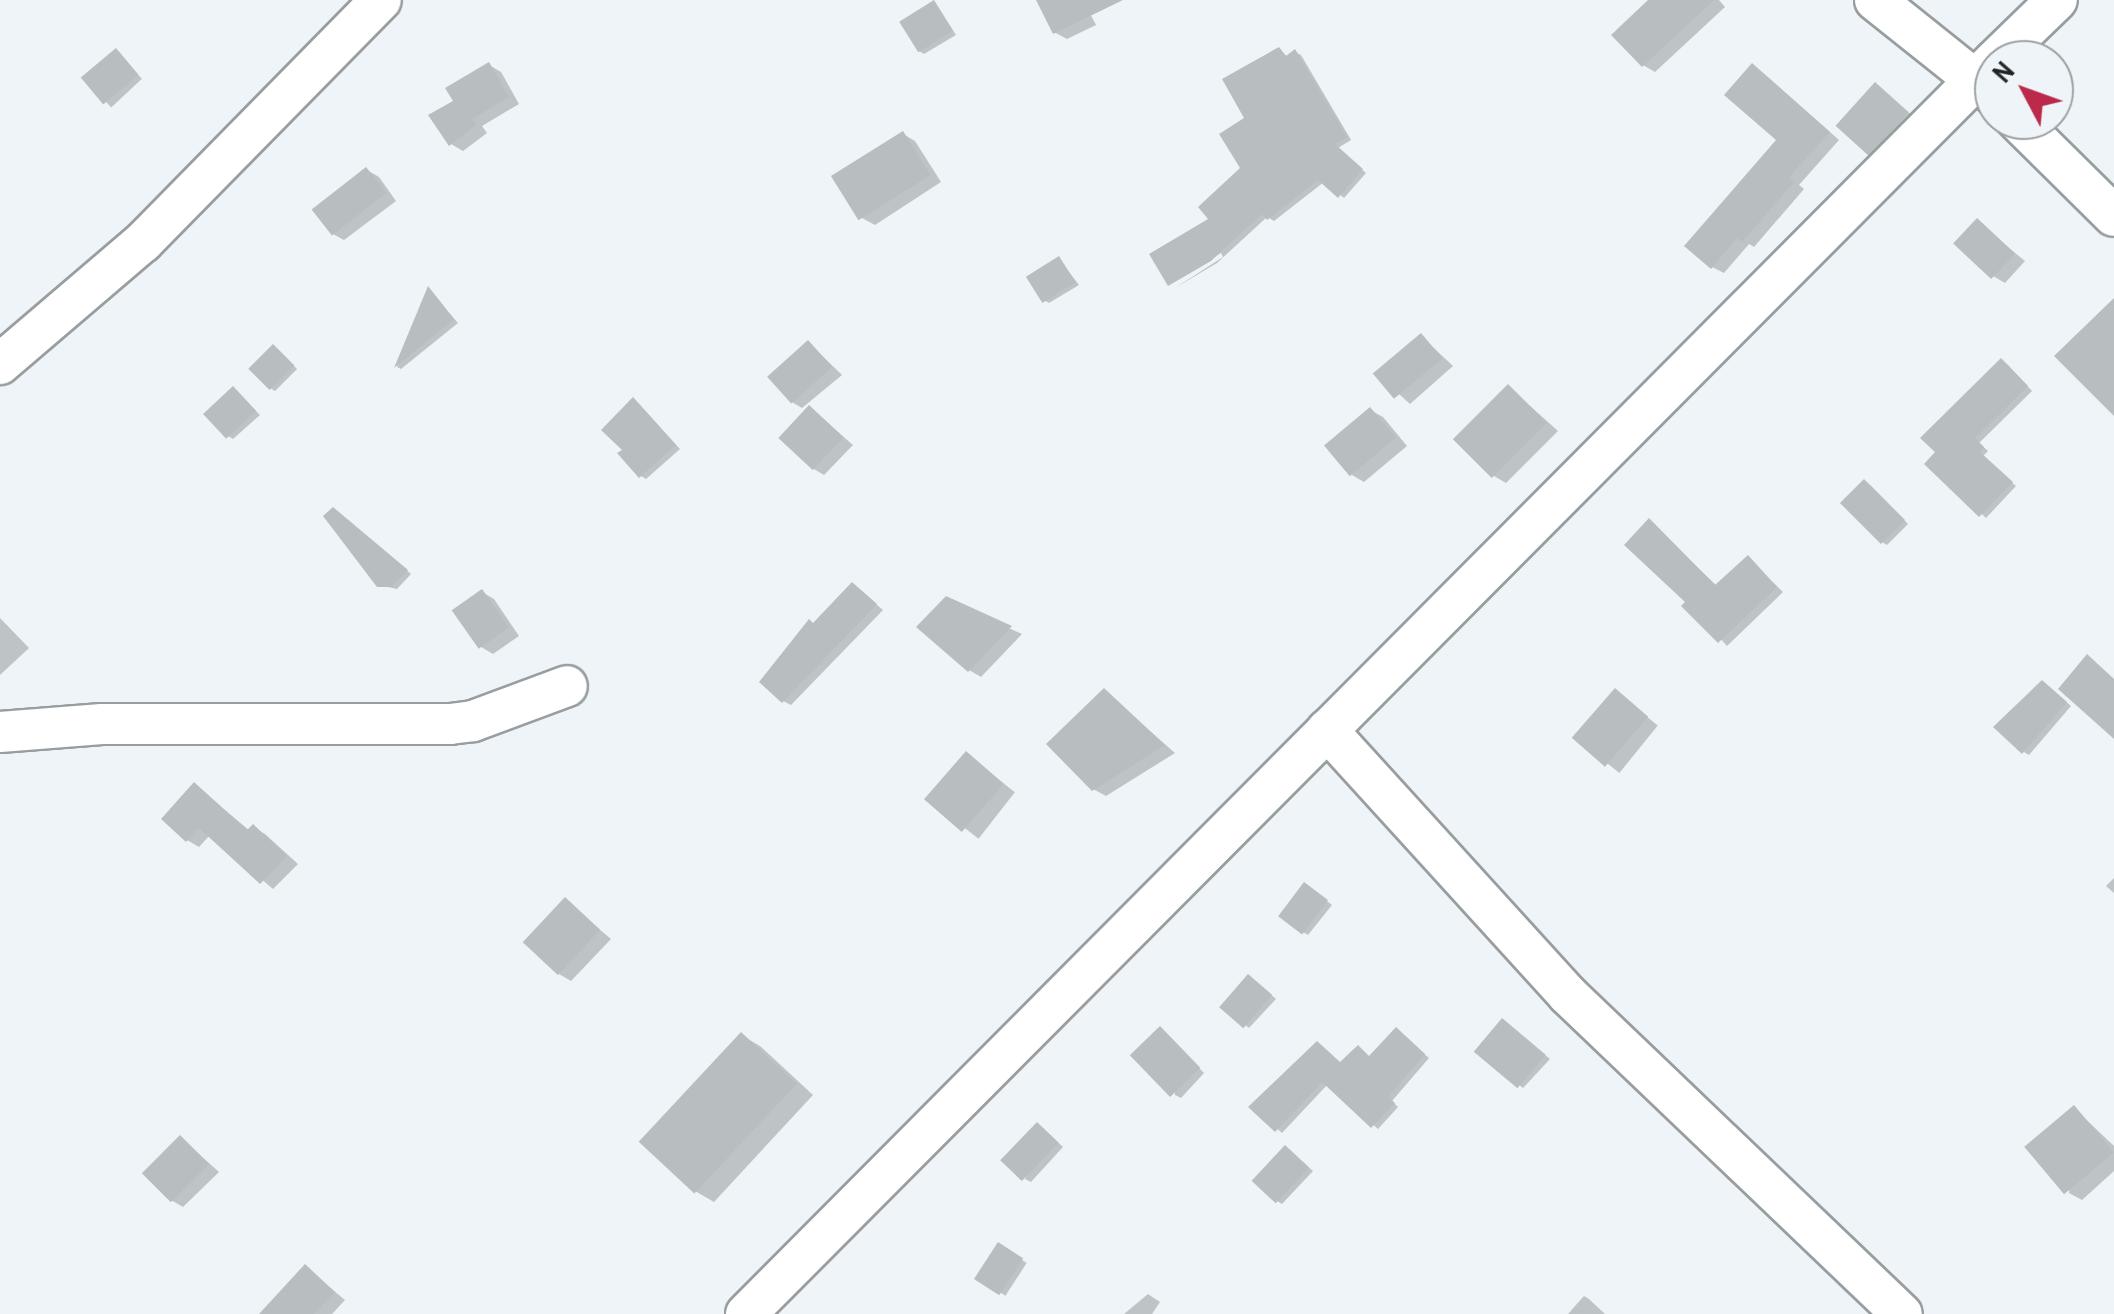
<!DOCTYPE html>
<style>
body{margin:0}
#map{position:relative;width:2114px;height:1314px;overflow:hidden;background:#eef4f7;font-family:"Archivo Narrow",sans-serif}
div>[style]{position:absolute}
.shadow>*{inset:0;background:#0003;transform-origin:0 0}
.building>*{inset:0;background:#b8bec0;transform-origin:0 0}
.roads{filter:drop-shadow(2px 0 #989ea0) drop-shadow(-2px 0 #989ea0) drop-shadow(0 2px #989ea0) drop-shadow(0 -2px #989ea0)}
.minor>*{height:40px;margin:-20px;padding:0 20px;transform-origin:20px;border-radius:20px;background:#fff}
span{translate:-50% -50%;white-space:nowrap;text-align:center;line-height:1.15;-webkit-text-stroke:9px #eef4f7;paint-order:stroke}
.north{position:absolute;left:1974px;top:40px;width:100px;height:100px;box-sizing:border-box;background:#eef4f7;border:2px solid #9ca0a2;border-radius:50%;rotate:311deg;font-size:28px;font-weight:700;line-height:40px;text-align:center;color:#202223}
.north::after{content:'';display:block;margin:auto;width:35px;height:45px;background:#bb2a4a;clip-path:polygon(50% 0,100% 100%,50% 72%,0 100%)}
</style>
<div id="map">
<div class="shadow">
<div style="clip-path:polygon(1039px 0,1083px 0,1096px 25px,1067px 39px,1054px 32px)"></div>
<div style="clip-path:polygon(1652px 0,1719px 0,1725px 7px,1655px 72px,1643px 65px)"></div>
<div style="clip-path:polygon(934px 2px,956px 35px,924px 54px,919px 51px)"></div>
<div style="clip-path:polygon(1279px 50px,1288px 57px,1295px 52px,1301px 55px,1351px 140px,1338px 148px,1366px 173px,1344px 198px,1324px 182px,1274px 221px,1267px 217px,1217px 263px,1175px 288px,1223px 257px,1221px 253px,1169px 283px,1243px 169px,1248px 119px)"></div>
<div style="left:116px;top:51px;width:38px;height:42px;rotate:47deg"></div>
<div style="clip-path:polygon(489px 65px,501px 72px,519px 104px,482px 126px,487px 133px,463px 151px,451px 144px,457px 102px)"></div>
<div style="clip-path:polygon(1763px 73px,1839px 140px,1799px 185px,1804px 189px,1754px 247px,1749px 244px,1724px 273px,1712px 267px,1779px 140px)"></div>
<div style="clip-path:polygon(1876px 86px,1918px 120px,1880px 160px,1868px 153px)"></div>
<div style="clip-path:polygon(903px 134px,915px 141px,941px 182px,875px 225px,862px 218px)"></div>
<div style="clip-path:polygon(367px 170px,379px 177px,396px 201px,344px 240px,331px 233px)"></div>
<div style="clip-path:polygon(1977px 222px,2025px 261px,2005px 283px,1993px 276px)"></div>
<div style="clip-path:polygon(1059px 259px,1079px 285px,1049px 303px,1044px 300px)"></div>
<div style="clip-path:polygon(429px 290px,458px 323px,401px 369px,397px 367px)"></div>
<div style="clip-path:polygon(1421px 336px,1453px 366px,1410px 404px,1378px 375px)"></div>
<div style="clip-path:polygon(809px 343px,842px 375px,802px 408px,790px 401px)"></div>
<div style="clip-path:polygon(278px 350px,297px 369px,275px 391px,270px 388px)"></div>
<div style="clip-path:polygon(2007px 364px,2032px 391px,1979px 443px,1988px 451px,1983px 456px,2016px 486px,1986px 518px,1928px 464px)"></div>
<div style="clip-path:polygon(1509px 387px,1558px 431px,1506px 483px,1494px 476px)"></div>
<div style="clip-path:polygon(234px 389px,260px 415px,233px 439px,228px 436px)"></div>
<div style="clip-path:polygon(638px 403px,680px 449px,646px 479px,641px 476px)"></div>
<div style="clip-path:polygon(810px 408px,853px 445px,824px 475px,812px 468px)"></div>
<div style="clip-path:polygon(1370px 410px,1383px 417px,1407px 446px,1364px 482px,1352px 475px)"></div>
<div style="clip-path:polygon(1870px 485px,1908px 524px,1887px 545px,1882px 542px)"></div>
<div style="clip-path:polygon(339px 513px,411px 574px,397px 589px,379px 585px)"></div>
<div style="clip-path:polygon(1649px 521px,1717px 586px,1748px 558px,1783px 592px,1727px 646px,1688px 602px)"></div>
<div style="clip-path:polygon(853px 585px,883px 610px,791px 705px,783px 701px,815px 625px)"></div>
<div style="clip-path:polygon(482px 592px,494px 599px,519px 636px,493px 654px,481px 647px)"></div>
<div style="clip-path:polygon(946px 599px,1022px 634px,981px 677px,969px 670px)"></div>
<div style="clip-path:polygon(0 618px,29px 648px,0 675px)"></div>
<div style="clip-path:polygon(2048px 686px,2071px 706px,2029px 755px,2024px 752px)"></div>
<div style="clip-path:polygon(1104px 691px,1175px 753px,1106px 796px,1093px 789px)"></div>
<div style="left:1615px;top:691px;width:55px;height:61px;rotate:39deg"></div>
<div style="left:966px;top:754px;width:62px;height:59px;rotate:38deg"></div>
<div style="clip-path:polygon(195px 785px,250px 831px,253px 827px,265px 834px,298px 864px,273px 889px,210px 835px,199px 847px,187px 840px)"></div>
<div style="clip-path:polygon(2114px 878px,2114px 893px,2106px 886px)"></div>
<div style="clip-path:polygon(1310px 888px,1332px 905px,1308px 935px,1303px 932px)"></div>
<div style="clip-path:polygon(566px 901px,611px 939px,571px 981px,559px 974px)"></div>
<div style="clip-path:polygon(1254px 980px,1276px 999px,1249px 1028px,1222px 1006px)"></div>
<div style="clip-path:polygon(1508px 1024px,1550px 1059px,1523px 1088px,1477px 1052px)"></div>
<div style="clip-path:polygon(1165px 1032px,1204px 1073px,1181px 1098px,1175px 1095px)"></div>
<div style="clip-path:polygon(1401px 1033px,1429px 1058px,1392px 1101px,1398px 1107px,1378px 1129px,1328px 1084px,1282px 1133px,1252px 1107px,1341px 1064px,1359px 1048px,1371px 1058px)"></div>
<div style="clip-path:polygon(741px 1035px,760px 1046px,813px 1095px,714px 1202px,695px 1191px)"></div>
<div style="clip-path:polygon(2074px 1108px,2114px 1146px,2114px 1171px,2082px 1200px,2069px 1193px)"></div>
<div style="clip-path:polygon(1043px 1128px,1063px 1147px,1031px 1182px,1025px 1179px)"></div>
<div style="clip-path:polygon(181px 1138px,219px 1172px,183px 1207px,171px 1200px)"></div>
<div style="clip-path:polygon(1291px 1152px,1313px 1171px,1282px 1204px,1277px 1201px)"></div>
<div style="left:999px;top:1245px;width:33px;height:39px;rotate:33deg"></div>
<div style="clip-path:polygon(305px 1267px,345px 1300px,332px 1314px,282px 1314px)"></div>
<div style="clip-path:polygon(1148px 1294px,1160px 1302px,1152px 1314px,1124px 1314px)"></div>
<div style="clip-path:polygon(1584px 1296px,1589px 1299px,1605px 1314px,1568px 1314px)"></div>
</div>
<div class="building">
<div style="left:934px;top:0;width:36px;height:41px;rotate:58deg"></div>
<div style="clip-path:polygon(1036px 0,1123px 0,1053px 34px)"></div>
<div style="clip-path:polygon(1648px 0,1714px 0,1642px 67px,1611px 35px)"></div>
<div style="clip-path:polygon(1279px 47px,1286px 56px,1295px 49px,1347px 137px,1335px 144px,1363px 169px,1338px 198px,1318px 180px,1267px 220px,1262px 214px,1211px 261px,1168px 286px,1149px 254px,1208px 219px,1198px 207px,1240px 168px,1219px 134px,1244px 118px,1222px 79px)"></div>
<div style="left:116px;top:48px;width:35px;height:46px;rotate:50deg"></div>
<div style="clip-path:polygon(489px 62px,509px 97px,472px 119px,476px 125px,449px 146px,428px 115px,453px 101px,445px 88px)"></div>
<div style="clip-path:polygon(1752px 63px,1830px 132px,1789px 177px,1794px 182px,1742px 242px,1737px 238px,1711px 269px,1684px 246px,1776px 140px,1724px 95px)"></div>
<div style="left:1875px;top:82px;width:45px;height:59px;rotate:42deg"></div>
<div style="left:903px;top:131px;width:52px;height:85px;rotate:58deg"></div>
<div style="left:366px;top:167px;width:33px;height:69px;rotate:52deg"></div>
<div style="left:1977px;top:218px;width:52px;height:35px;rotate:43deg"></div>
<div style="left:1059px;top:256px;width:31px;height:39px;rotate:58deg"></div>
<div style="clip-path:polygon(428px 286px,454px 319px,394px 368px)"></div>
<div style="clip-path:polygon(2114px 298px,2114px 416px,2054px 356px)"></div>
<div style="left:1421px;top:333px;width:33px;height:63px;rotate:50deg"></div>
<div style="left:808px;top:340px;width:36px;height:55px;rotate:48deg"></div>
<div style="left:273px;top:344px;width:30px;height:35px;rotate:45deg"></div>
<div style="clip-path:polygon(2001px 358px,2028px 386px,1975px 438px,1984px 447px,1980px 452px,2013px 482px,1979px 517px,1924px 464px,1935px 452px,1920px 438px)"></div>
<div style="left:1508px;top:384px;width:55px;height:78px;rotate:45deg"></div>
<div style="left:233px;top:386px;width:34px;height:41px;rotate:47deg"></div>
<div style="clip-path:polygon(633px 397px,676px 445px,639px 478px,617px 453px,622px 450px,601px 430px)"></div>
<div style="left:809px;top:405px;width:47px;height:45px;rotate:43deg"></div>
<div style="left:1370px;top:407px;width:40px;height:60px;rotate:50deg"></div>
<div style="left:1864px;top:479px;width:58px;height:34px;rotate:45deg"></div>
<div style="clip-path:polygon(333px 507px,408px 570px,391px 587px,377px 587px,323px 516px)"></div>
<div style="clip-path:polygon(1649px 518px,1715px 585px,1748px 555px,1777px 587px,1718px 643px,1681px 606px,1685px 602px,1624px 545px)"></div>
<div style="clip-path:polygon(852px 582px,877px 604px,782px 703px,759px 682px,809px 619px,813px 623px)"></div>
<div style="left:482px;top:589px;width:47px;height:37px;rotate:55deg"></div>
<div style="clip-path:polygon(946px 596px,1012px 626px,968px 672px,916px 627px)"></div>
<div style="clip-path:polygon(2087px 654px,2114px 679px,2114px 739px,2058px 689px)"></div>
<div style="clip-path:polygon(2042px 680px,2067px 702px,2022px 754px,1993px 727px)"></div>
<div style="clip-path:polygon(1104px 688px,1165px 745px,1092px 791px,1046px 744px)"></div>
<div style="left:1615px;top:688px;width:44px;height:66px;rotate:41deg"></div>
<div style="left:966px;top:751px;width:50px;height:64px;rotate:41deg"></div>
<div style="clip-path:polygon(194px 782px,247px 830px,253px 824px,287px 856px,260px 884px,199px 828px,186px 842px,161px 819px)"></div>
<div style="left:1304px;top:882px;width:30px;height:43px;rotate:37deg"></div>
<div style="left:565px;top:897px;width:48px;height:62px;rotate:43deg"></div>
<div style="left:1248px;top:974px;width:32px;height:44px;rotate:41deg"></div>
<div style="left:1502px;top:1018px;width:57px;height:44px;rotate:40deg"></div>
<div style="left:1160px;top:1026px;width:58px;height:42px;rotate:46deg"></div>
<div style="clip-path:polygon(1396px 1027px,1425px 1054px,1388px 1097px,1395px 1103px,1371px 1128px,1322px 1082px,1275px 1132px,1248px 1107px,1317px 1041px,1340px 1062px,1358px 1045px,1369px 1056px)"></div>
<div style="left:741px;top:1032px;width:76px;height:150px;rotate:43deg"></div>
<div style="left:2074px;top:1105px;width:62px;height:65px;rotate:50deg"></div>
<div style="left:1037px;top:1122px;width:30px;height:53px;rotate:44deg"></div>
<div style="left:180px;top:1135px;width:41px;height:54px;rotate:45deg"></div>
<div style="left:1285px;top:1145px;width:33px;height:49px;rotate:43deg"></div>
<div style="left:998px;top:1242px;width:30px;height:44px;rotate:33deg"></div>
<div style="clip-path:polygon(305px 1264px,335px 1292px,314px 1314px,259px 1314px)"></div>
</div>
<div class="roads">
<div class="minor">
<div style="left:1875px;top:0;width:152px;rotate:38.6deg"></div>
<div style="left:1995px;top:60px;width:86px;rotate:-44.1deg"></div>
<div style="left:2017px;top:120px;width:136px;rotate:44.7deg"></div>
<div style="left:0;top:364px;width:188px;rotate:-40.5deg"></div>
<div style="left:143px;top:242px;width:339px;rotate:-45.5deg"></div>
<div style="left:1327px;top:730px;width:357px;rotate:47.7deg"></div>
<div style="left:1567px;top:994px;width:463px;rotate:43.7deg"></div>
<div style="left:0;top:732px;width:102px;rotate:-4.5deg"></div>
<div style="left:102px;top:724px;width:348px"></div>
<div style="left:450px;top:724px;width:23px;rotate:-7deg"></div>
<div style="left:473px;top:721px;width:100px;rotate:-20.4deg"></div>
<div style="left:746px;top:1314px;width:1768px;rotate:-45.11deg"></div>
</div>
</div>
<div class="north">N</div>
</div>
